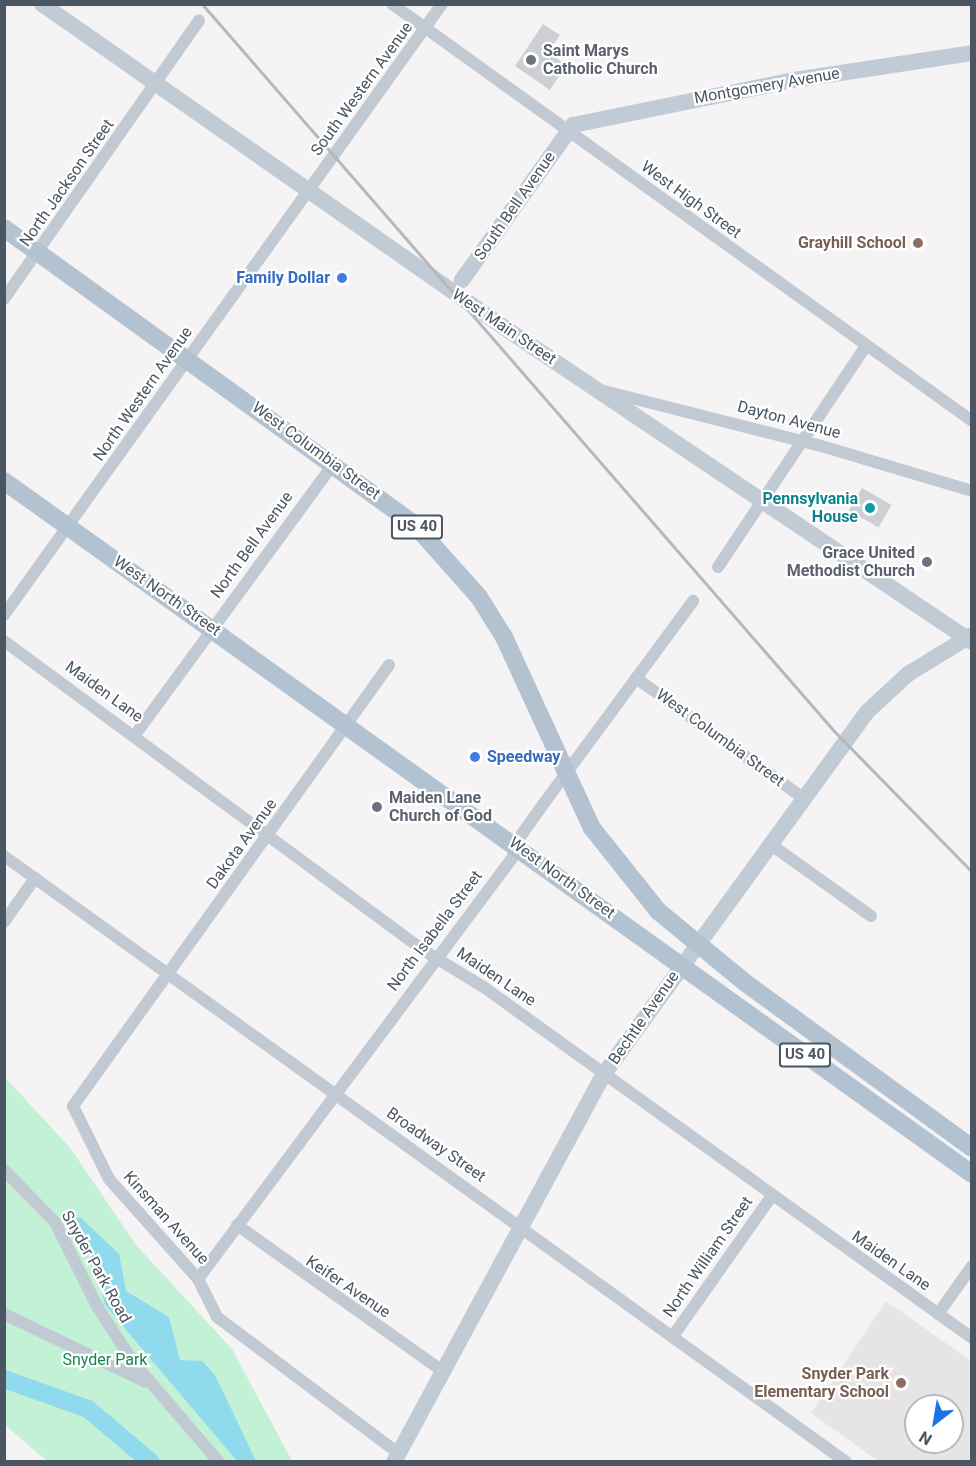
<!DOCTYPE html>
<style>
body{margin:0}
#map{position:relative;width:976px;height:1466px;overflow:hidden;background:#f5f3f3;font-family:Roboto,sans-serif}
div>[style]{position:absolute}
.education>*{inset:0;background:#e6e4e5}
.green>*{inset:0;background:#c3f1d5}
.water>*{inset:0;background:#90daee}
.river>*{height:18px;margin:-9px;padding:0 9px;transform-origin:9px;border-radius:9px;background:#90daee}
.building>*{inset:0;background:#cdcfd5;transform-origin:0 0}
.street>*{height:12px;margin:-6px;padding:0 6px;transform-origin:6px;border-radius:6px;background:#c1cad2}
.secondary>*{height:16px;margin:-8px;padding:0 8px;transform-origin:8px;border-radius:8px;background:#c1cbd6}
.primary>*{height:18px;margin:-9px;padding:0 9px;transform-origin:9px;border-radius:9px;background:#b3c2d1}
.rail>*{height:3px;margin:-1.5px;padding:0 1.5px;transform-origin:1.5px;border-radius:1.5px;background:#b5b8bd}
.dots>*{width:16px;height:16px;translate:-50% -50%;box-sizing:border-box;border:3px solid #fff;border-radius:50%}
span{translate:-50% -50%;white-space:nowrap;text-align:center;line-height:1.15;-webkit-text-stroke:4.5px #fff;paint-order:stroke}
.shield-label span{padding:2px 4px;background:#fff;border:2px solid;border-radius:4px;-webkit-text-stroke-width:0}
.shield-label{font-size:15px;color:#4a5661;font-weight:700}
.worship-label{font-size:16px;color:#5b616d;font-weight:700}
.left{translate:0 -50%;text-align:left}
.right{translate:-100% -50%;text-align:right}
.street-label{font-size:16px;color:#4a5661}
.education-label{font-size:16px;color:#785e54;font-weight:700}
.shop-label{font-size:16px;color:#366cbe;font-weight:700}
.culture-label{font-size:16px;color:#0d838f;font-weight:700}
.park-label{font-size:16px;color:#17864f}
.frame{position:absolute;inset:0;border:6px solid #4a5661;pointer-events:none}
.north{position:absolute;left:904px;top:1394px;width:60px;height:60px;box-sizing:border-box;background:#fff;border:2px solid #b7bbc0;border-radius:50%;rotate:211deg;font-size:16px;font-weight:700;line-height:24px;text-align:center;color:#4a5661}
.north::after{content:'';display:block;margin:auto;width:21px;height:27px;background:#1a73e8;clip-path:polygon(50% 0,100% 100%,50% 72%,0 100%)}
</style>
<div id="map">
<div class="education">
<div style="clip-path:polygon(evenodd,886px 1301px,971px 1361px,971px 1461px,878px 1461px,811px 1413px,886px 1301px,916px 1406px,952px 1406px,952px 1442px,916px 1442px,916px 1406px)"></div>
</div>
<div class="green">
<div style="clip-path:polygon(4px 1076px,71px 1149px,136px 1245px,232px 1349px,292px 1461px,47px 1461px,5px 1425px)"></div>
</div>
<div class="water">
<div style="clip-path:polygon(80px 1217px,119px 1254px,126px 1291px,169px 1317px,180px 1360px,202px 1361px,215px 1375px,256px 1461px,237px 1461px,105px 1305px,94px 1263px,67px 1222px)"></div>
</div>
<div class="river">
<div style="left:4px;top:1379px;width:89px;rotate:19.7deg"></div>
<div style="left:88px;top:1409px;width:82px;rotate:40.1deg"></div>
</div>
<div class="building">
<div style="clip-path:polygon(543px 24px,560px 35px,548px 52px,566px 65px,550px 90px,515px 66px)"></div>
<div style="left:862px;top:488px;width:34px;height:26px;rotate:30deg"></div>
</div>
<div class="street">
<div style="left:392px;top:4px;width:714px;rotate:35.71deg"></div>
<div style="left:4px;top:299px;width:340px;rotate:-55deg"></div>
<div style="left:600px;top:390px;width:225px;rotate:14.2deg"></div>
<div style="left:818px;top:445px;width:161px;rotate:16.6deg"></div>
<div style="left:718px;top:567px;width:266px;rotate:-56.2deg"></div>
<div style="left:4px;top:615px;width:752px;rotate:-54.36deg"></div>
<div style="left:4px;top:641px;width:521px;rotate:36.41deg"></div>
<div style="left:423px;top:950px;width:73px;rotate:31.5deg"></div>
<div style="left:485px;top:988px;width:600px;rotate:35.7deg"></div>
<div style="left:389px;top:665px;width:543px;rotate:125.62deg"></div>
<div style="left:73px;top:1106px;width:81px;rotate:63.7deg"></div>
<div style="left:109px;top:1179px;width:134px;rotate:48.3deg"></div>
<div style="left:198px;top:1279px;width:42px;rotate:63.4deg"></div>
<div style="left:217px;top:1317px;width:226px;rotate:36.9deg"></div>
<div style="left:636px;top:678px;width:206px;rotate:35.7deg"></div>
<div style="left:135px;top:735px;width:337px;rotate:-53.8deg"></div>
<div style="left:770px;top:844px;width:124px;rotate:35.5deg"></div>
<div style="left:4px;top:856px;width:1037px;rotate:35.74deg"></div>
<div style="left:4px;top:922px;width:54px;rotate:-54.8deg"></div>
<div style="left:4px;top:1170px;width:73px;rotate:45.6deg"></div>
<div style="left:55px;top:1222px;width:96px;rotate:63.4deg"></div>
<div style="left:98px;top:1308px;width:66px;rotate:56.8deg"></div>
<div style="left:134px;top:1363px;width:130px;rotate:49.4deg"></div>
<div style="left:237px;top:1225px;width:254px;rotate:35.4deg"></div>
<div style="left:198px;top:1279px;width:527px;rotate:-53.26deg"></div>
<div style="left:513px;top:857px;width:13px;rotate:-81deg"></div>
<div style="left:515px;top:844px;width:42px;rotate:-54.8deg"></div>
<div style="left:539px;top:810px;width:260px;rotate:-53.6deg"></div>
<div style="left:4px;top:1314px;width:157px;rotate:25.6deg"></div>
<div style="left:938px;top:1314px;width:59px;rotate:-54.7deg"></div>
<div style="left:673px;top:1336px;width:170px;rotate:-54.8deg"></div>
</div>
<div class="secondary">
<div style="left:42px;top:4px;width:562px;rotate:34.99deg"></div>
<div style="left:502px;top:326px;width:566px;rotate:33.91deg"></div>
<div style="left:462px;top:280px;width:191px;rotate:-54.4deg"></div>
<div style="left:573px;top:125px;width:226px;rotate:-11.5deg"></div>
<div style="left:794px;top:80px;width:180px;rotate:-8.6deg"></div>
<div style="left:394px;top:1462px;width:441px;rotate:-61.6deg"></div>
<div style="left:604px;top:1074px;width:447px;rotate:-54deg"></div>
<div style="left:867px;top:712px;width:56px;rotate:-42.8deg"></div>
<div style="left:908px;top:674px;width:75px;rotate:-31.4deg"></div>
</div>
<div class="primary">
<div style="left:4px;top:228px;width:506px;rotate:35.83deg"></div>
<div style="left:414px;top:524px;width:98px;rotate:48.3deg"></div>
<div style="left:479px;top:597px;width:47px;rotate:58deg"></div>
<div style="left:504px;top:637px;width:210px;rotate:65.3deg"></div>
<div style="left:592px;top:828px;width:106px;rotate:51.5deg"></div>
<div style="left:658px;top:911px;width:115px;rotate:39.4deg"></div>
<div style="left:747px;top:984px;width:278px;rotate:36.1deg"></div>
<div style="left:4px;top:481px;width:1190px;rotate:35.6deg"></div>
</div>
<div class="rail">
<div style="left:202px;top:4px;width:963px;rotate:49deg"></div>
<div style="left:834px;top:731px;width:197px;rotate:45.6deg"></div>
</div>
<div class="dots">
<div style="left:531px;top:60px;background:#6b7280"></div>
<div style="left:918px;top:243px;background:#8d6e63"></div>
<div style="left:342px;top:278px;background:#3f7fe0"></div>
<div style="left:870px;top:508px;background:#0f9aa8"></div>
<div style="left:927px;top:562px;background:#6b7280"></div>
<div style="left:475px;top:757px;background:#3f7fe0"></div>
<div style="left:377px;top:807px;background:#6b7280"></div>
<div style="left:901px;top:1383px;background:#8d6e63"></div>
</div>
<div class="shield-label">
<span style="left:417px;top:527px">US 40</span>
<span style="left:805px;top:1055px">US 40</span>
</div>
<div class="worship-label">
<span class="left" style="left:543px;top:60px">Saint Marys<br>Catholic Church</span>
<span class="right" style="left:915px;top:562px">Grace United<br>Methodist Church</span>
<span class="left" style="left:389px;top:807px">Maiden Lane<br>Church of God</span>
</div>
<div class="street-label">
<span style="left:767px;top:86px;rotate:-10deg">Montgomery Avenue</span>
<span style="left:362px;top:89px;rotate:-54deg">South Western Avenue</span>
<span style="left:67px;top:183px;rotate:-55deg">North Jackson Street</span>
<span style="left:691px;top:200px;rotate:36deg">West High Street</span>
<span style="left:515px;top:206px;rotate:-55deg">South Bell Avenue</span>
<span style="left:504px;top:327px;rotate:34deg">West Main Street</span>
<span style="left:143px;top:394px;rotate:-55deg">North Western Avenue</span>
<span style="left:789px;top:420px;rotate:15deg">Dayton Avenue</span>
<span style="left:316px;top:451px;rotate:36deg">West Columbia Street</span>
<span style="left:252px;top:545px;rotate:-54deg">North Bell Avenue</span>
<span style="left:167px;top:596px;rotate:35deg">West North Street</span>
<span style="left:104px;top:692px;rotate:36deg">Maiden Lane</span>
<span style="left:720px;top:738px;rotate:36deg">West Columbia Street</span>
<span style="left:242px;top:844px;rotate:-54deg">Dakota Avenue</span>
<span style="left:562px;top:878px;rotate:36deg">West North Street</span>
<span style="left:435px;top:931px;rotate:-53deg">North Isabella Street</span>
<span style="left:496px;top:977px;rotate:34deg">Maiden Lane</span>
<span style="left:644px;top:1018px;rotate:-55deg">Bechtle Avenue</span>
<span style="left:436px;top:1145px;rotate:35deg">Broadway Street</span>
<span style="left:166px;top:1218px;rotate:48deg">Kinsman Avenue</span>
<span style="left:708px;top:1257px;rotate:-55deg">North William Street</span>
<span style="left:891px;top:1261px;rotate:35deg">Maiden Lane</span>
<span style="left:96px;top:1267px;rotate:61deg">Snyder Park Road</span>
<span style="left:348px;top:1287px;rotate:34deg">Keifer Avenue</span>
</div>
<div class="education-label">
<span class="right" style="left:906px;top:243px">Grayhill School</span>
<span class="right" style="left:889px;top:1383px">Snyder Park<br>Elementary School</span>
</div>
<div class="shop-label">
<span class="right" style="left:330px;top:278px">Family Dollar</span>
<span class="left" style="left:487px;top:757px">Speedway</span>
</div>
<div class="culture-label">
<span class="right" style="left:858px;top:508px">Pennsylvania<br>House</span>
</div>
<div class="park-label">
<span style="left:105px;top:1360px">Snyder Park</span>
</div>
<div class="frame"></div>
<div class="north">N</div>
</div>
